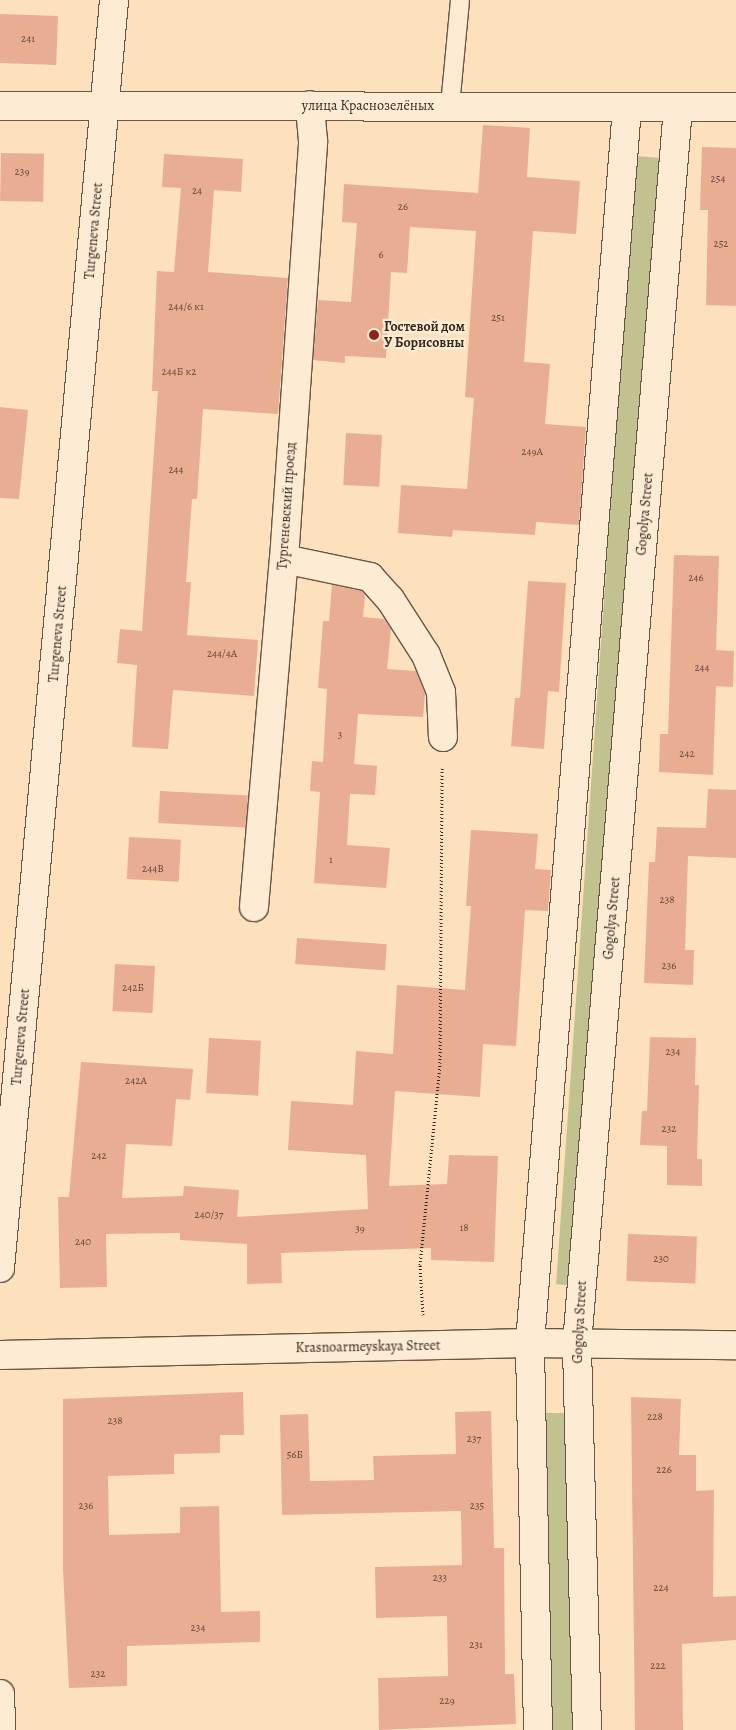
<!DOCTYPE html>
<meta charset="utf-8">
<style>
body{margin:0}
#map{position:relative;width:736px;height:1730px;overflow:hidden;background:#fce1bc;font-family:Alegreya,serif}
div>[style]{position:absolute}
.green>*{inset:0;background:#c1c28f;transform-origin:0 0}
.building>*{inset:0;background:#e9ad92;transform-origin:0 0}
.path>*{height:3px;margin-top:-1.5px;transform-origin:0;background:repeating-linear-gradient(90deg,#35281f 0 1px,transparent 0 3.5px)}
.roads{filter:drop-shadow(1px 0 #675646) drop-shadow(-1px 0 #675646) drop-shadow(0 1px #675646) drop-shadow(0 -1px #675646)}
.service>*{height:18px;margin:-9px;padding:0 9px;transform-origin:9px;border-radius:9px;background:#fdecd3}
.minor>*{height:28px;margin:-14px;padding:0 14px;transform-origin:14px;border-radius:14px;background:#fdecd3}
.dots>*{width:14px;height:14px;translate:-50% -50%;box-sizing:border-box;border:2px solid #fdecd3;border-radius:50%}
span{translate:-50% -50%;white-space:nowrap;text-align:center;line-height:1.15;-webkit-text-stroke:4.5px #fdecd3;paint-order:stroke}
.number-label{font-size:11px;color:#62493c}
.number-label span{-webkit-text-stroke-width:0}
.street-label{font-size:14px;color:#35281f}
.poi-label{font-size:14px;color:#35281f;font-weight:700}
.left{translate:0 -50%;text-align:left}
</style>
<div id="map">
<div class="green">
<div style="left:635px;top:156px;width:31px;height:1131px;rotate:4deg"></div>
<div style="left:544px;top:1413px;width:29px;height:317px"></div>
</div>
<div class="building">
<div style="left:0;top:14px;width:58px;height:49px;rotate:2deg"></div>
<div style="clip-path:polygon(483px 125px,530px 128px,527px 177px,580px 181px,576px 234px,533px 231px,524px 362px,550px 364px,545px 424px,586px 427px,579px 525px,536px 522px,535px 535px,453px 530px,452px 537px,398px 533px,401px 485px,467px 489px,474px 398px,465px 397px,476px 231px,410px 227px,407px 273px,391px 272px,386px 358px,345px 356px,345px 363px,313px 360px,318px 300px,351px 302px,357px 223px,342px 222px,344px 184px,478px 193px)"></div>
<div style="clip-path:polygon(702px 147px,736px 148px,736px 306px,706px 305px,708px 210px,700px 210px)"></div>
<div style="left:1px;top:153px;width:43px;height:48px;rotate:1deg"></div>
<div style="clip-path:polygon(164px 154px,243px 159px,241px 192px,214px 190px,208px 272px,288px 278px,278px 414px,203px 409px,197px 499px,192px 499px,186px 582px,191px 582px,187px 635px,258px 640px,254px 696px,173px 690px,168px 749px,132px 747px,137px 665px,117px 663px,120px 629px,142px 631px,158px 391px,152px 391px,157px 271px,174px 272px,181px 188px,162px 187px)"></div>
<div style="clip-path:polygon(0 407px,28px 410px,19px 499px,0 498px)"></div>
<div style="left:346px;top:433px;width:36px;height:52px;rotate:3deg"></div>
<div style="clip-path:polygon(674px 555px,719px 556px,716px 650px,734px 651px,733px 687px,716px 686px,713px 775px,659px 772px,660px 734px,668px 734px)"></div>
<div style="clip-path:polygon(528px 581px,566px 583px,559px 692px,548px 691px,544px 749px,511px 746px,515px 698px,520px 698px)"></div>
<div style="clip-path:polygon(332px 585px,362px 591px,365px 595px,363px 617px,384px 619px,391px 629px,387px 669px,416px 671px,425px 694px,423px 717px,358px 714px,354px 764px,377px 766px,375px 795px,350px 794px,347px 845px,390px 848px,386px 888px,314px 883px,320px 792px,310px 791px,312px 761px,323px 762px,327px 689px,318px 688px,323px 621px,329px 621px)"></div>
<div style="clip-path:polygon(708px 789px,736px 790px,736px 858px,688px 856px,685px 950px,694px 950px,693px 985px,644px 983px,649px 862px,655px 862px,657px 827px,706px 828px)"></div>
<div style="left:160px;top:791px;width:88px;height:32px;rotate:3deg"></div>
<div style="clip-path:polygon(471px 830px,538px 834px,535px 869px,551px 870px,548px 911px,525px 910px,516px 1046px,483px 1044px,480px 1097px,395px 1091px,389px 1186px,447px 1184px,449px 1155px,498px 1156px,494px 1262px,431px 1260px,431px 1248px,281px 1253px,282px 1283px,247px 1284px,247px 1244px,180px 1240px,180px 1233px,106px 1234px,107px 1287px,60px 1288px,58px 1197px,69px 1197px,81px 1062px,193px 1069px,190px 1100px,176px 1099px,172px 1146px,126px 1144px,122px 1198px,183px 1196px,184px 1186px,239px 1190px,237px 1217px,368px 1209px,366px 1155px,288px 1150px,291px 1101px,353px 1105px,356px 1051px,393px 1054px,397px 985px,465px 990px,471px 906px,466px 906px)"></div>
<div style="left:129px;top:837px;width:52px;height:42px;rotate:3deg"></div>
<div style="left:297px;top:938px;width:90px;height:26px;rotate:4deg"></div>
<div style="left:115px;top:964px;width:40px;height:47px;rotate:3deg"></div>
<div style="clip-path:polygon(650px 1037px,696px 1038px,695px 1085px,699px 1085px,697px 1159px,702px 1159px,702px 1186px,667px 1185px,667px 1146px,640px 1145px,642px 1111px,647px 1111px)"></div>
<div style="left:209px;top:1038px;width:52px;height:55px;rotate:3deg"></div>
<div style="left:628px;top:1234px;width:69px;height:47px;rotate:2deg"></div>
<div style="clip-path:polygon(243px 1392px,244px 1435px,220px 1435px,220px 1453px,174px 1454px,174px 1474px,108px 1476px,109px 1535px,180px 1533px,180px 1507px,219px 1506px,221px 1612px,260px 1611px,260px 1642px,127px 1646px,127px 1686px,69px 1688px,63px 1570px,63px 1399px)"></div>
<div style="clip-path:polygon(631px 1397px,681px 1399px,679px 1455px,696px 1455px,696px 1491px,714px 1490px,713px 1597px,736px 1596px,736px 1640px,682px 1644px,683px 1730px,635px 1730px)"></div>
<div style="clip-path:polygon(491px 1411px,494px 1548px,504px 1548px,505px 1674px,514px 1674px,516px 1724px,379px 1730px,378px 1678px,448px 1676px,447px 1616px,376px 1618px,375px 1567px,462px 1565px,461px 1511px,282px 1515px,280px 1415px,308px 1414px,310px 1481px,374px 1480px,373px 1456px,456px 1454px,455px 1412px)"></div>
</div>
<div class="path">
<div style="left:423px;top:1315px;width:50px;rotate:-93.4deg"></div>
<div style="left:420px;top:1265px;width:203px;rotate:-84.3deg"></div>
<div style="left:440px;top:1063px;width:295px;rotate:-89.6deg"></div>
</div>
<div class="roads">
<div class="service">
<div style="left:450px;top:106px;width:106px;rotate:-84.6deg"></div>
</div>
<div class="minor">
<div style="left:0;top:106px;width:736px;rotate:0.08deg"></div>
<div style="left:284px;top:559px;width:88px;rotate:11.8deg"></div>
<div style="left:370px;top:577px;width:30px;rotate:48deg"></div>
<div style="left:390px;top:599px;width:67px;rotate:57.3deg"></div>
<div style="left:426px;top:655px;width:40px;rotate:68deg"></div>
<div style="left:441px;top:692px;width:45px;rotate:87.5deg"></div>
<div style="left:254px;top:907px;width:349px;rotate:-85.1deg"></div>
<div style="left:284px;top:559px;width:419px;rotate:-86deg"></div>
<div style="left:313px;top:141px;width:36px;rotate:-95deg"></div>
<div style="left:0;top:1268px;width:1273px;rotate:-84.86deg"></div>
<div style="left:0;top:1355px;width:530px;rotate:-1.3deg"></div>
<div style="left:530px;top:1343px;width:206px;rotate:0.6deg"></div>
<div style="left:0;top:1694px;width:36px;rotate:88deg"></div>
<div style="left:538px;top:1730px;width:387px;rotate:-91.2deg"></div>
<div style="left:530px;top:1343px;width:1239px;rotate:-85.51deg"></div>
<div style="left:587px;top:1730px;width:386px;rotate:-91.5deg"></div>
<div style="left:577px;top:1344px;width:1241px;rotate:-85.33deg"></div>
</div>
</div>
<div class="dots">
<div style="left:374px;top:335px;background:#8f2418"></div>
</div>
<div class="number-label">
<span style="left:28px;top:39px">241</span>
<span style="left:22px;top:172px">239</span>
<span style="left:718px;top:179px">254</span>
<span style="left:197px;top:191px">24</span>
<span style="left:403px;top:207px">26</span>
<span style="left:721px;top:244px">252</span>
<span style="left:381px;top:255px">6</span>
<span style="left:186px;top:307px">244/6 к1</span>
<span style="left:498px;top:318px">251</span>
<span style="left:179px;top:372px">244Б к2</span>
<span style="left:532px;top:452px">249А</span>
<span style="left:176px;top:470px">244</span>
<span style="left:696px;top:578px">246</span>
<span style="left:222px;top:654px">244/4А</span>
<span style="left:702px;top:668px">244</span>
<span style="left:340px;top:735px">3</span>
<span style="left:687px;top:754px">242</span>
<span style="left:331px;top:860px">1</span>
<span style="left:153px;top:869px">244В</span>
<span style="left:667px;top:900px">238</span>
<span style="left:669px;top:966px">236</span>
<span style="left:133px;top:988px">242Б</span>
<span style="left:673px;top:1052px">234</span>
<span style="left:136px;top:1081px">242А</span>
<span style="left:669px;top:1129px">232</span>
<span style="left:99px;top:1156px">242</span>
<span style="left:209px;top:1215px">240/37</span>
<span style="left:464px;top:1228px">18</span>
<span style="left:360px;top:1229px">39</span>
<span style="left:83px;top:1242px">240</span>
<span style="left:661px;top:1259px">230</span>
<span style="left:655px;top:1417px">228</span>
<span style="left:115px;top:1421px">238</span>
<span style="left:474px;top:1439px">237</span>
<span style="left:295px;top:1455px">56Б</span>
<span style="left:664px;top:1470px">226</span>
<span style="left:86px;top:1506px">236</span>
<span style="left:477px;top:1506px">235</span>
<span style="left:440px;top:1578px">233</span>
<span style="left:661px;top:1588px">224</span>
<span style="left:198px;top:1628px">234</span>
<span style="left:476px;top:1645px">231</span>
<span style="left:658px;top:1666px">222</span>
<span style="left:98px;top:1674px">232</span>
<span style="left:447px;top:1701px">229</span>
</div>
<div class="street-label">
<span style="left:368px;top:106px">улица Краснозелёных</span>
<span style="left:94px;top:231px;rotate:-85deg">Turgeneva Street</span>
<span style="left:287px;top:506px;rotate:-86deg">Тургеневский проезд</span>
<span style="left:645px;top:514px;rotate:-85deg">Gogolya Street</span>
<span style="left:58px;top:634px;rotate:-85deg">Turgeneva Street</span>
<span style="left:612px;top:918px;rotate:-85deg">Gogolya Street</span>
<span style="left:21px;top:1037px;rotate:-85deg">Turgeneva Street</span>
<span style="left:580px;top:1322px;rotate:-87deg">Gogolya Street</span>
<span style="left:368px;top:1347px;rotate:-1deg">Krasnoarmeyskaya Street</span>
</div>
<div class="poi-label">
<span class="left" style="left:384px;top:335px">Гостевой дом<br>У Борисовны</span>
</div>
</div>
